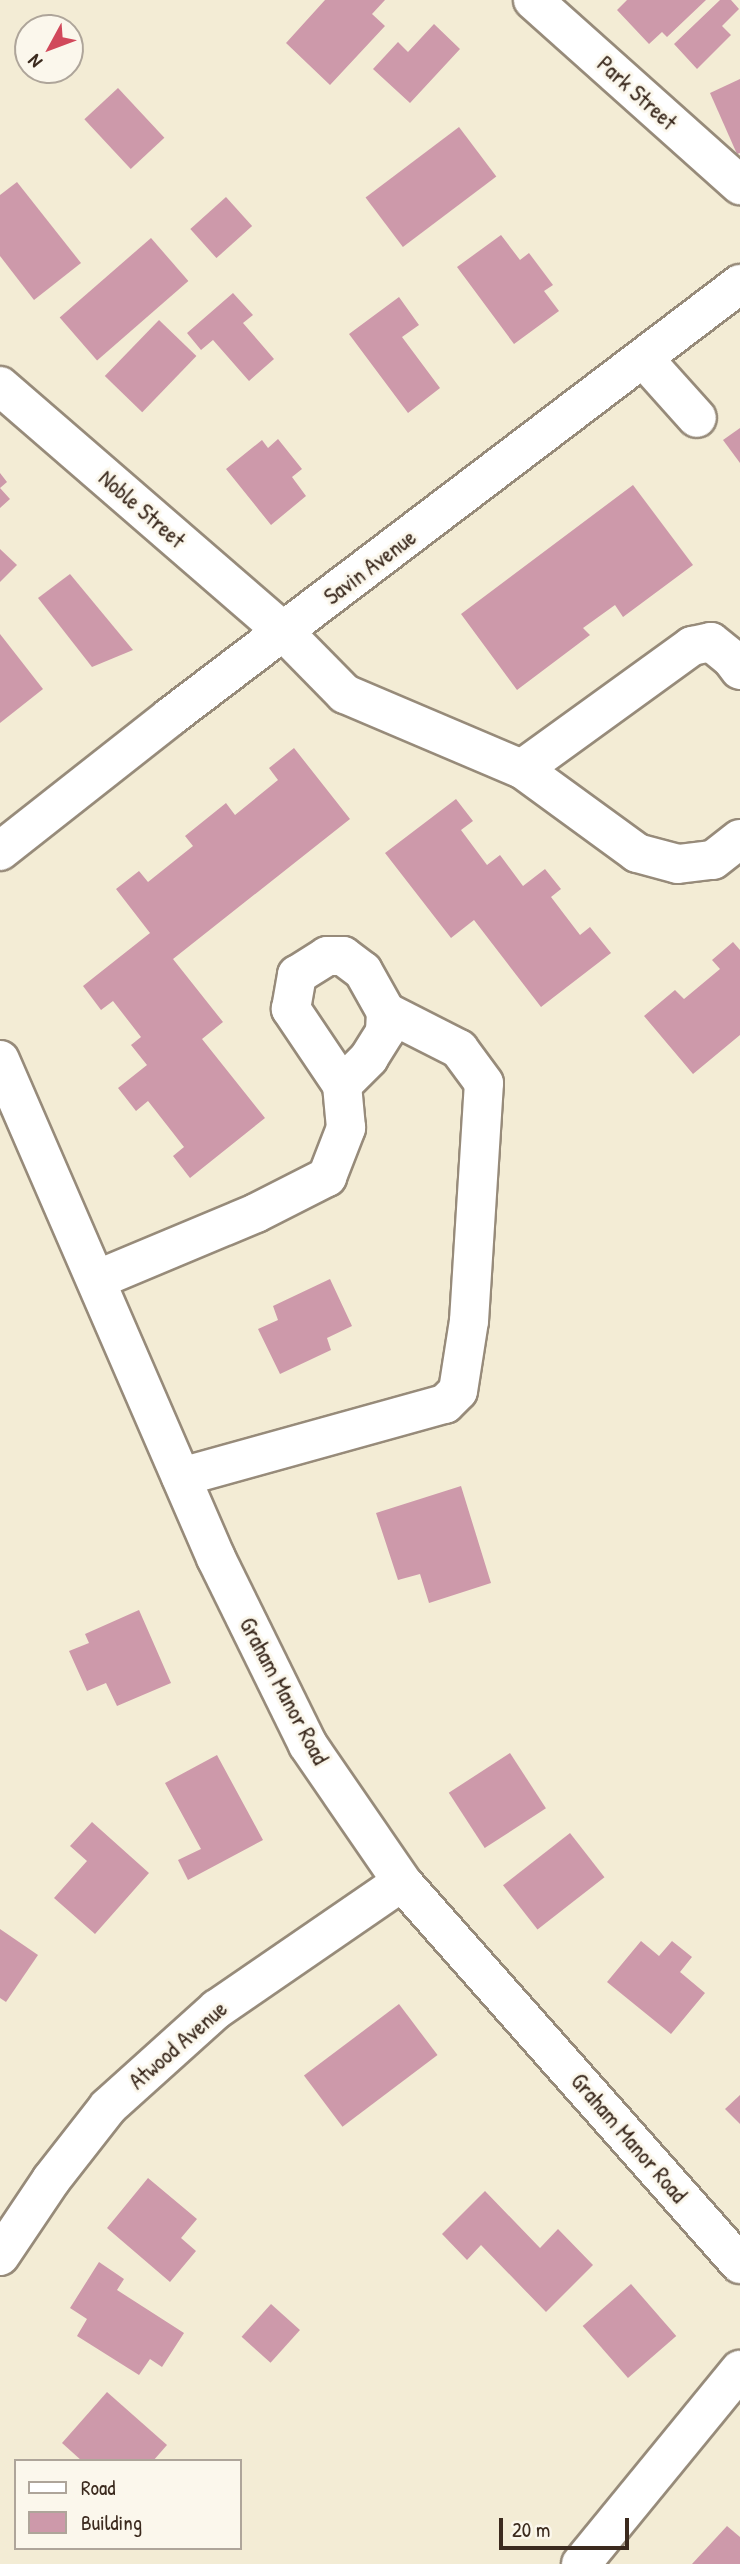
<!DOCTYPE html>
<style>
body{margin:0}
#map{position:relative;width:740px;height:2564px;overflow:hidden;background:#f3ecd5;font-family:"Patrick Hand",sans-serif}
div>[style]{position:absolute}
.building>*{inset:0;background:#cd99aa;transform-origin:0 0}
.roads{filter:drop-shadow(2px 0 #978b7a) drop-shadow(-2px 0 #978b7a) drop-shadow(0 2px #978b7a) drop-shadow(0 -2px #978b7a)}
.minor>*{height:38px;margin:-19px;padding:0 19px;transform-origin:19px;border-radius:19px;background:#fff}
span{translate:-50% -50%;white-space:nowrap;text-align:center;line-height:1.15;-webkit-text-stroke:6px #fbf7ec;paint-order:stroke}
.street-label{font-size:23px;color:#3b2a1e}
.legend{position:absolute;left:14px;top:2459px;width:228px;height:91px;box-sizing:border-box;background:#fbf7ec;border:2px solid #aea59a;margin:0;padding:9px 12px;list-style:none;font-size:21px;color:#3b2a1e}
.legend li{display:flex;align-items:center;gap:14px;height:35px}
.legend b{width:35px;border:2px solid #aea59a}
.north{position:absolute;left:14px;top:14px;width:70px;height:70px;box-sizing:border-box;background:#fbf7ec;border:2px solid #aea59a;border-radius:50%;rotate:229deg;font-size:19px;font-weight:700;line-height:28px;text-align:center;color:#3b2a1e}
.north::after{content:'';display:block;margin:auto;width:24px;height:32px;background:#d1495b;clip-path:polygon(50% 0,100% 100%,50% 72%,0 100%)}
.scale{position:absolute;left:499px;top:2518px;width:130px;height:32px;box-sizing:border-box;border:4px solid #3b2a1e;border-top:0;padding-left:9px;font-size:21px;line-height:24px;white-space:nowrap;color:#3b2a1e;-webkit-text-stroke:5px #fbf7ec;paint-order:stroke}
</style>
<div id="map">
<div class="building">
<div style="clip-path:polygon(325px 0,385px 0,372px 14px,385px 26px,330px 85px,286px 43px)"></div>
<div style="clip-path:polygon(627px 0,706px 0,667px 37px,662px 32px,649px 44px,617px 10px)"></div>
<div style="clip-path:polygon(720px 0,731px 0,739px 9px,722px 26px,731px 35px,697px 69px,674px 44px)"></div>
<div style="clip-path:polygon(434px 24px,460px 49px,410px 103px,373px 69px,398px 42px,408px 52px)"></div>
<div style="clip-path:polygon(740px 79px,740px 153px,737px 154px,710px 93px)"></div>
<div style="left:118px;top:88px;width:68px;height:46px;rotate:47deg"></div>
<div style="left:459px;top:127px;width:62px;height:117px;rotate:53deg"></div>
<div style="clip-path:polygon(17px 182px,81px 263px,34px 300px,0 256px,0 195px)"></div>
<div style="left:226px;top:197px;width:39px;height:48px;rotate:48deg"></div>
<div style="clip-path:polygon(501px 235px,520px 260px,529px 253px,553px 285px,544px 291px,559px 311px,514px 344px,457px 267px)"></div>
<div style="left:151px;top:238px;width:57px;height:121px;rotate:49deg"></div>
<div style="clip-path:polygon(233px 293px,253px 315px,243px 323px,274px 359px,249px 381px,213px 340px,201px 350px,187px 333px)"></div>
<div style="clip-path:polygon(399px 297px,419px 325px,402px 337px,440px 388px,408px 413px,349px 334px)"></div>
<div style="left:159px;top:320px;width:52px;height:78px;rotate:44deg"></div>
<div style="clip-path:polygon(740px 428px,740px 463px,723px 440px)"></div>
<div style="clip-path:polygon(278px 439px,302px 469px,292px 477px,306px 496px,271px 525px,226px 469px,262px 440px,268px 448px)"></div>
<div style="clip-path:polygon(0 473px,7px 482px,0 488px,10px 499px,0 508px)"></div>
<div style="clip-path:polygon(633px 485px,693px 565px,623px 617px,615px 605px,583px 628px,590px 635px,517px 690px,461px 614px)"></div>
<div style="clip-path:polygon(0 549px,17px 565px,0 582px)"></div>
<div style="clip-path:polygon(70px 574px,133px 650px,92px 667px,38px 598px)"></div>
<div style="clip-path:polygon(0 634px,43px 689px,0 723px)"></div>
<div style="clip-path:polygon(294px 748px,350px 819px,173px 959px,223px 1022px,202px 1039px,265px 1118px,190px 1178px,173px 1156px,184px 1147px,148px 1101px,136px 1111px,118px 1088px,147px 1065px,131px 1045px,141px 1037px,113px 1001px,101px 1010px,83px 986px,150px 933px,116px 889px,139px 871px,148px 882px,193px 846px,185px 836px,226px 803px,235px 815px,278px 780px,269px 768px)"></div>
<div style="clip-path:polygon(456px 799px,473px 821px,461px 830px,487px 865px,500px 855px,523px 886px,545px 869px,561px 889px,551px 897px,580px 935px,590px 927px,611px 953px,541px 1007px,474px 920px,451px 938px,385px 853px)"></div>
<div style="clip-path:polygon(733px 942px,740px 950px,740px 1035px,693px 1074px,644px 1016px,675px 990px,684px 999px,720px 969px,712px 960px)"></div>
<div style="clip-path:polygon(330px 1279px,352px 1326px,327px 1338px,331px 1350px,280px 1374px,258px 1329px,278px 1320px,273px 1306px)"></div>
<div style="clip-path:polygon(461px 1486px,491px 1583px,429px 1603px,420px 1574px,398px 1580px,376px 1513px)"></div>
<div style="clip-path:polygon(139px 1610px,171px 1683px,117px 1706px,106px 1683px,87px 1691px,69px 1651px,89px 1643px,85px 1634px)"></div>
<div style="left:510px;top:1753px;width:66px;height:73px;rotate:57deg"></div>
<div style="clip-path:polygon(217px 1755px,263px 1840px,188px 1880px,178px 1860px,201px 1849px,165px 1783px)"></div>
<div style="clip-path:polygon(92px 1822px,149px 1873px,95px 1934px,54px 1898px,87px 1861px,70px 1846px)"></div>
<div style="left:570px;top:1833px;width:56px;height:85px;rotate:52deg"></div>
<div style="clip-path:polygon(0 1929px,38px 1955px,6px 2002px,0 1998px)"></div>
<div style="clip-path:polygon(641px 1941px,659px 1956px,672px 1941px,692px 1957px,680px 1972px,705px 1993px,671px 2034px,607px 1982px)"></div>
<div style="left:399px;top:2004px;width:64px;height:119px;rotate:53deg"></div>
<div style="clip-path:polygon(740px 2095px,740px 2124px,725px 2109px)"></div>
<div style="clip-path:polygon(148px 2178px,197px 2219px,181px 2238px,196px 2251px,170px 2282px,107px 2228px)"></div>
<div style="clip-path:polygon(485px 2191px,540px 2248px,558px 2229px,593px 2265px,546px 2312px,481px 2245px,467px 2260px,442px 2234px)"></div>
<div style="clip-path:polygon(99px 2262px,124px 2279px,117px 2290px,184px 2333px,162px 2367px,150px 2359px,139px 2375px,77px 2336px,87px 2319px,70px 2308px)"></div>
<div style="left:631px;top:2284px;width:69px;height:64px;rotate:49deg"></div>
<div style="left:271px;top:2304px;width:39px;height:44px;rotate:42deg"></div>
<div style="clip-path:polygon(107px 2392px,167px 2445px,153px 2461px,82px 2461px,62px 2443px)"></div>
<div style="clip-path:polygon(727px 2526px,740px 2537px,740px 2564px,692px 2564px)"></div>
</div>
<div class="roads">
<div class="minor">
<div style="left:533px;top:0;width:278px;rotate:41.8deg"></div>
<div style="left:644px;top:359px;width:79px;rotate:48.1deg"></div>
<div style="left:0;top:386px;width:376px;rotate:40.9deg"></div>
<div style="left:284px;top:632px;width:87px;rotate:45.5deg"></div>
<div style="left:345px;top:694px;width:192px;rotate:23deg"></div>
<div style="left:522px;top:769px;width:142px;rotate:36.1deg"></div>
<div style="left:637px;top:853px;width:42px;rotate:15deg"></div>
<div style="left:678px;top:864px;width:35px;rotate:-7deg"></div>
<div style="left:713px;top:860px;width:34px;rotate:-38deg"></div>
<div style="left:522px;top:769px;width:210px;rotate:-35.9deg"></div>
<div style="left:692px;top:646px;width:19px;rotate:-12deg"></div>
<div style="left:711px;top:642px;width:26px;rotate:39deg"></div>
<div style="left:731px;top:658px;width:15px;rotate:53deg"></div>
<div style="left:0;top:851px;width:216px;rotate:-38.2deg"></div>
<div style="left:170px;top:717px;width:716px;rotate:-37.22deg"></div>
<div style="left:0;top:1060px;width:543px;rotate:66.55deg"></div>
<div style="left:216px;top:1558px;width:208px;rotate:63.8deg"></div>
<div style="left:308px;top:1745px;width:166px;rotate:55.5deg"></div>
<div style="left:402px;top:1882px;width:510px;rotate:48.5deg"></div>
<div style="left:96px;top:1280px;width:173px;rotate:-22.7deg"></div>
<div style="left:256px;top:1213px;width:80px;rotate:-26.9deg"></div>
<div style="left:327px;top:1177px;width:53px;rotate:-68.8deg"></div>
<div style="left:346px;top:1128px;width:43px;rotate:-95.3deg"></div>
<div style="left:342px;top:1085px;width:92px;rotate:-123.9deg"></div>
<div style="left:291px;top:1009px;width:35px;rotate:-80deg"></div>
<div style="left:297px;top:975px;width:36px;rotate:-32deg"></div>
<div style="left:327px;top:956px;width:16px"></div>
<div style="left:343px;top:956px;width:25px;rotate:37deg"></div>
<div style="left:363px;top:971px;width:47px;rotate:60.7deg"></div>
<div style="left:386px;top:1012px;width:20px;rotate:93deg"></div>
<div style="left:385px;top:1032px;width:31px;rotate:122deg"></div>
<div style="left:369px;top:1058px;width:38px;rotate:135deg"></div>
<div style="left:181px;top:1477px;width:274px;rotate:-15.5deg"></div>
<div style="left:445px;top:1404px;width:18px;rotate:-45deg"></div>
<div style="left:458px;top:1391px;width:71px;rotate:-81.1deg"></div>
<div style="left:469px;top:1321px;width:238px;rotate:-86.4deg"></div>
<div style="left:484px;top:1083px;width:42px;rotate:-126.3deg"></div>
<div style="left:459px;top:1049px;width:82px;rotate:-153.1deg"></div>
<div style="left:0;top:2256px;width:92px;rotate:-56.1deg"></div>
<div style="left:51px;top:2180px;width:93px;rotate:-52deg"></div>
<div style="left:108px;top:2107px;width:147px;rotate:-42deg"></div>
<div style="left:217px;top:2009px;width:224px;rotate:-34.5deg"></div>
<div style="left:581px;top:2564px;width:251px;rotate:-50.7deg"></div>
</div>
</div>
<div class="street-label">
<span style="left:637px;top:93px;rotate:42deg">Park Street</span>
<span style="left:142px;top:509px;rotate:41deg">Noble Street</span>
<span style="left:370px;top:567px;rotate:-37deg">Savin Avenue</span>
<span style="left:284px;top:1691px;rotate:62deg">Graham Manor Road</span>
<span style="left:178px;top:2045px;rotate:-41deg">Atwood Avenue</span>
<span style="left:629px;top:2138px;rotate:49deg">Graham Manor Road</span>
</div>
<ul class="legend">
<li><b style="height:9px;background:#fff"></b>Road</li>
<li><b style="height:19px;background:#cd99aa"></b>Building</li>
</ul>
<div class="north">N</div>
<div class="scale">20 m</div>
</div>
